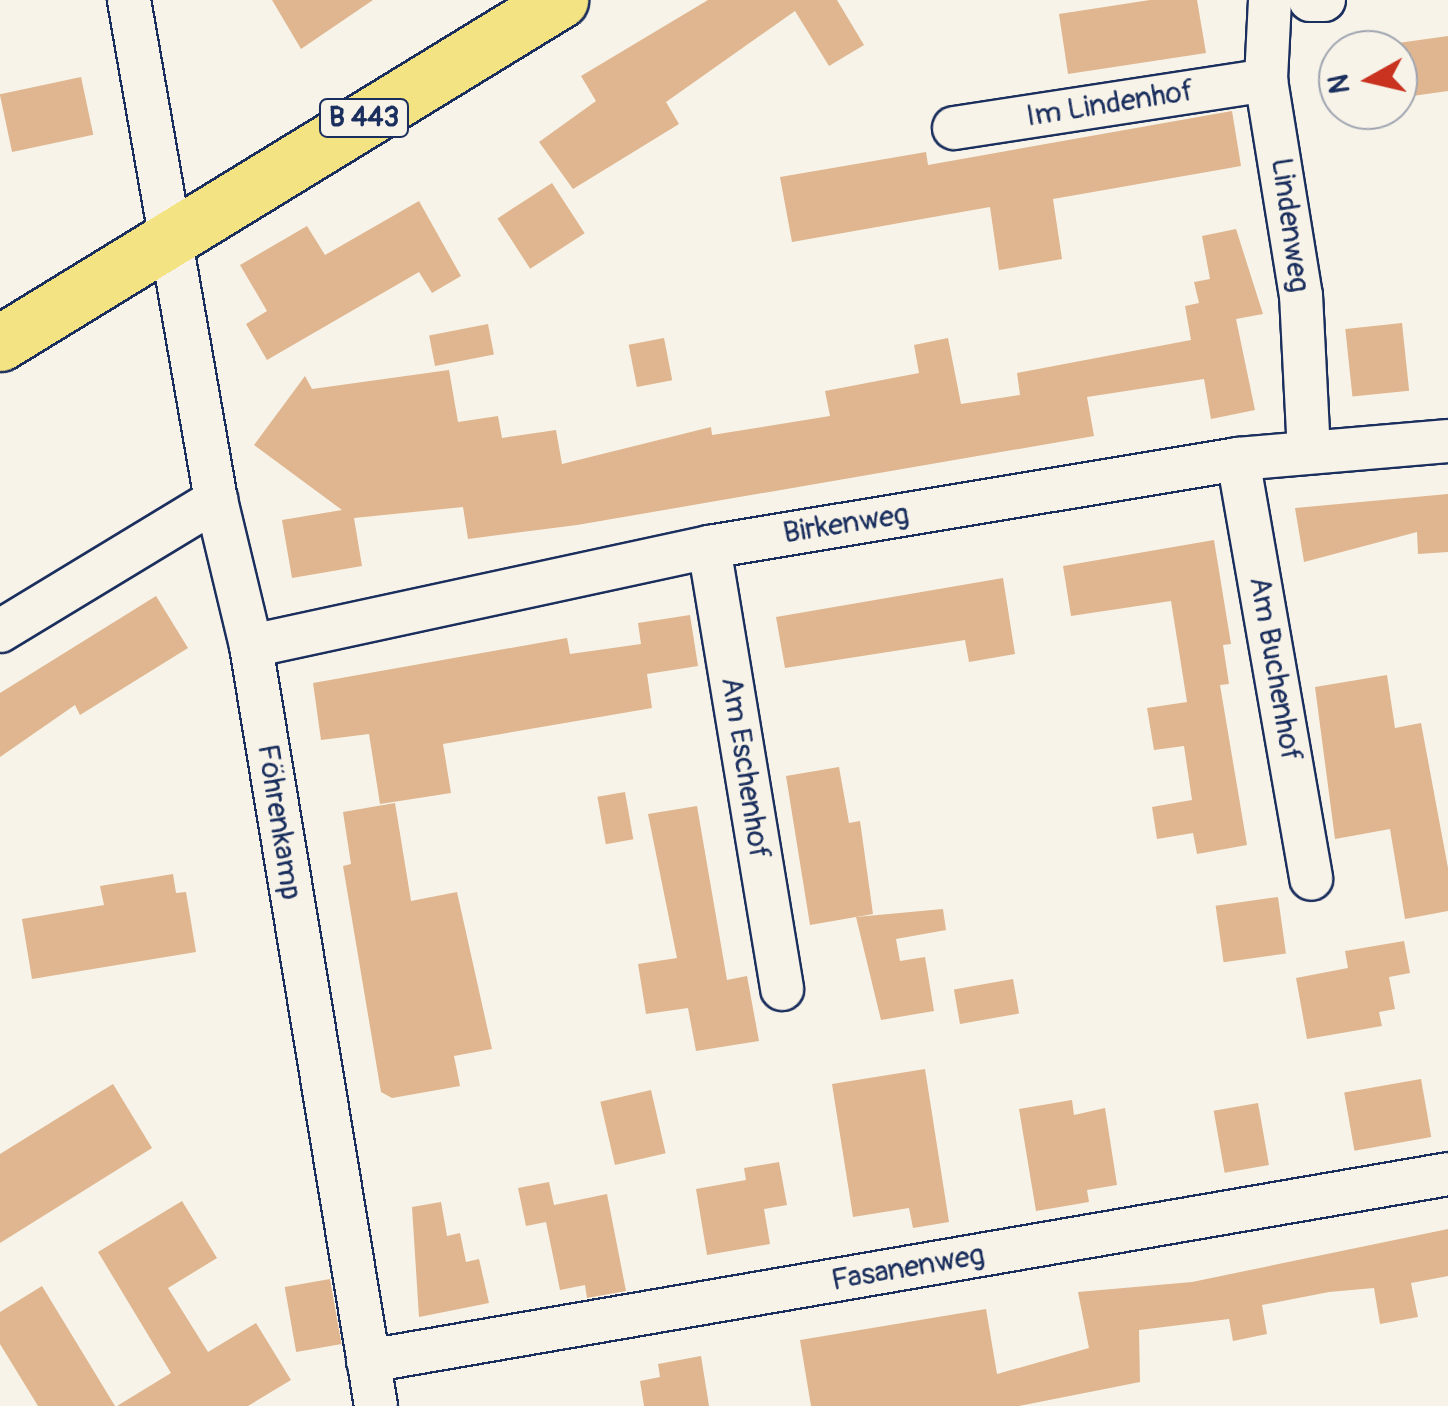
<!DOCTYPE html>
<meta charset="utf-8">
<style>
body{margin:0}
#map{position:relative;width:1448px;height:1406px;overflow:hidden;background:#f7f3e8;font-family:Pangolin,sans-serif}
div>[style]{position:absolute}
.building>*{inset:0;background:#dfb68f;transform-origin:0 0}
.roads{filter:drop-shadow(2px 0 #1b2f5e) drop-shadow(-2px 0 #1b2f5e) drop-shadow(0 2px #1b2f5e) drop-shadow(0 -2px #1b2f5e)}
.minor>*{height:42px;margin:-21px;padding:0 21px;transform-origin:21px;border-radius:21px;background:#f7f3e8}
.major>*{height:55px;margin:-27.5px;padding:0 27.5px;transform-origin:27.5px;border-radius:27.5px;background:#f4e382}
span{translate:-50% -50%;white-space:nowrap;text-align:center;line-height:1.15;-webkit-text-stroke:10px #f7f3e8;paint-order:stroke}
.shield-label span{padding:2px 8px;background:#f7f3e8;border:2px solid;border-radius:8px;-webkit-text-stroke-width:0}
.shield-label{font-size:28px;color:#1b2f5e;font-weight:700}
.street-label{font-size:30px;color:#1b2f5e}
.north{position:absolute;left:1318px;top:30px;width:100px;height:100px;box-sizing:border-box;background:#f7f3e8;border:2px solid #9fa5b1;border-radius:50%;rotate:262deg;font-size:28px;font-weight:700;line-height:40px;text-align:center;color:#1b2f5e}
.north::after{content:'';display:block;margin:auto;width:35px;height:45px;background:#c8321e;clip-path:polygon(50% 0,100% 100%,50% 72%,0 100%)}
</style>
<div id="map">
<div class="building">
<div style="clip-path:polygon(272px 0,373px 0,301px 49px)"></div>
<div style="clip-path:polygon(708px 0,837px 0,864px 45px,829px 66px,795px 11px,666px 102px,679px 124px,573px 189px,539px 142px,596px 101px,581px 76px)"></div>
<div style="clip-path:polygon(1150px 0,1197px 0,1206px 53px,1068px 74px,1059px 14px)"></div>
<div style="clip-path:polygon(1448px 36px,1448px 91px,1398px 98px,1398px 43px)"></div>
<div style="left:81px;top:77px;width:59px;height:83px;rotate:78deg"></div>
<div style="clip-path:polygon(1232px 111px,1241px 166px,1053px 199px,1062px 259px,999px 270px,990px 207px,792px 242px,780px 177px,926px 152px,928px 165px)"></div>
<div style="left:552px;top:183px;width:60px;height:65px;rotate:57deg"></div>
<div style="clip-path:polygon(419px 201px,461px 276px,432px 293px,419px 272px,267px 360px,246px 324px,267px 311px,240px 265px,307px 226px,325px 255px)"></div>
<div style="clip-path:polygon(1236px 229px,1263px 314px,1236px 319px,1255px 410px,1211px 419px,1204px 379px,1087px 397px,1094px 436px,577px 525px,468px 539px,463px 507px,354px 518px,362px 566px,292px 578px,282px 520px,342px 510px,254px 445px,305px 376px,312px 389px,449px 370px,458px 422px,498px 416px,502px 438px,556px 430px,562px 464px,711px 427px,712px 435px,830px 416px,825px 391px,919px 373px,914px 345px,948px 338px,961px 404px,1020px 395px,1017px 373px,1191px 340px,1185px 306px,1199px 303px,1194px 282px,1210px 279px,1202px 236px)"></div>
<div style="left:1402px;top:323px;width:68px;height:57px;rotate:84deg"></div>
<div style="left:488px;top:324px;width:31px;height:60px;rotate:79deg"></div>
<div style="left:664px;top:338px;width:43px;height:36px;rotate:79deg"></div>
<div style="clip-path:polygon(1448px 494px,1448px 552px,1418px 554px,1417px 532px,1304px 562px,1295px 508px)"></div>
<div style="clip-path:polygon(1214px 540px,1231px 644px,1223px 645px,1229px 684px,1220px 685px,1247px 845px,1197px 854px,1193px 833px,1157px 839px,1152px 807px,1192px 800px,1184px 746px,1154px 750px,1147px 708px,1187px 702px,1171px 601px,1071px 616px,1063px 566px)"></div>
<div style="clip-path:polygon(1003px 578px,1015px 654px,969px 662px,965px 640px,785px 668px,776px 617px)"></div>
<div style="clip-path:polygon(156px 596px,188px 648px,80px 715px,75px 705px,0 757px,0 693px)"></div>
<div style="clip-path:polygon(690px 615px,698px 666px,647px 674px,652px 708px,443px 744px,451px 793px,380px 804px,369px 734px,321px 740px,313px 683px,567px 638px,570px 654px,641px 644px,638px 623px)"></div>
<div style="clip-path:polygon(1387px 675px,1395px 728px,1421px 723px,1448px 868px,1448px 911px,1405px 919px,1390px 829px,1335px 839px,1315px 687px)"></div>
<div style="clip-path:polygon(839px 767px,849px 823px,860px 821px,873px 914px,810px 925px,786px 776px)"></div>
<div style="left:625px;top:792px;width:48px;height:28px;rotate:80deg"></div>
<div style="clip-path:polygon(395px 803px,411px 901px,457px 892px,492px 1049px,454px 1056px,460px 1086px,392px 1098px,381px 1092px,343px 866px,351px 864px,343px 812px)"></div>
<div style="clip-path:polygon(697px 806px,727px 980px,747px 976px,759px 1041px,696px 1051px,688px 1008px,646px 1014px,638px 964px,677px 958px,648px 814px)"></div>
<div style="clip-path:polygon(173px 874px,176px 893px,186px 892px,196px 952px,32px 979px,22px 919px,104px 905px,100px 886px)"></div>
<div style="left:1278px;top:897px;width:57px;height:63px;rotate:82deg"></div>
<div style="clip-path:polygon(943px 909px,946px 930px,896px 939px,900px 961px,925px 957px,934px 1011px,881px 1020px,856px 917px)"></div>
<div style="clip-path:polygon(1404px 941px,1410px 973px,1389px 977px,1395px 1009px,1379px 1012px,1382px 1026px,1307px 1039px,1296px 978px,1348px 968px,1345px 951px)"></div>
<div style="left:1013px;top:979px;width:35px;height:60px;rotate:80deg"></div>
<div style="clip-path:polygon(925px 1069px,949px 1222px,913px 1228px,909px 1208px,853px 1217px,832px 1084px)"></div>
<div style="left:1421px;top:1079px;width:59px;height:78px;rotate:80deg"></div>
<div style="clip-path:polygon(113px 1084px,152px 1148px,0 1243px,0 1154px)"></div>
<div style="left:651px;top:1090px;width:65px;height:52px;rotate:77deg"></div>
<div style="clip-path:polygon(1072px 1100px,1074px 1115px,1105px 1108px,1117px 1185px,1087px 1190px,1089px 1202px,1036px 1211px,1019px 1109px)"></div>
<div style="left:1258px;top:1103px;width:63px;height:45px;rotate:80deg"></div>
<div style="clip-path:polygon(779px 1162px,787px 1205px,764px 1209px,770px 1244px,707px 1255px,696px 1189px,746px 1180px,744px 1168px)"></div>
<div style="clip-path:polygon(549px 1182px,554px 1205px,607px 1194px,626px 1291px,587px 1298px,585px 1285px,560px 1290px,546px 1222px,526px 1226px,518px 1188px)"></div>
<div style="clip-path:polygon(182px 1201px,217px 1258px,168px 1288px,208px 1352px,256px 1323px,291px 1380px,248px 1406px,117px 1406px,171px 1373px,98px 1252px)"></div>
<div style="clip-path:polygon(441px 1202px,447px 1236px,460px 1233px,466px 1262px,479px 1259px,489px 1303px,419px 1317px,412px 1207px)"></div>
<div style="clip-path:polygon(1448px 1229px,1448px 1276px,1411px 1283px,1418px 1317px,1380px 1324px,1374px 1288px,1329px 1292px,1262px 1305px,1267px 1334px,1233px 1341px,1229px 1319px,1139px 1330px,1140px 1382px,1019px 1406px,811px 1406px,800px 1340px,986px 1309px,997px 1374px,1089px 1348px,1078px 1292px,1192px 1282px)"></div>
<div style="left:330px;top:1279px;width:66px;height:46px;rotate:80deg"></div>
<div style="clip-path:polygon(42px 1286px,115px 1406px,38px 1406px,0 1344px,0 1312px)"></div>
<div style="clip-path:polygon(701px 1356px,709px 1406px,644px 1406px,640px 1381px,660px 1377px,658px 1364px)"></div>
</div>
<div class="roads">
<div class="minor">
<div style="left:129px;top:0;width:508px;rotate:80.13deg"></div>
<div style="left:216px;top:500px;width:150px;rotate:76.5deg"></div>
<div style="left:251px;top:646px;width:770px;rotate:80.66deg"></div>
<div style="left:1270px;top:0;width:80px;rotate:92.9deg"></div>
<div style="left:1266px;top:80px;width:218px;rotate:80.8deg"></div>
<div style="left:1301px;top:295px;width:157px;rotate:87.1deg"></div>
<div style="left:1310px;top:0;width:14px"></div>
<div style="left:954px;top:128px;width:316px;rotate:-8.7deg"></div>
<div style="left:1238px;top:459px;width:426px;rotate:80.1deg"></div>
<div style="left:709px;top:547px;width:448px;rotate:80.6deg"></div>
<div style="left:0;top:631px;width:253px;rotate:-31.2deg"></div>
<div style="left:251px;top:646px;width:469px;rotate:-12.2deg"></div>
<div style="left:709px;top:547px;width:536px;rotate:-9.44deg"></div>
<div style="left:1238px;top:459px;width:211px;rotate:-4.9deg"></div>
<div style="left:368px;top:1361px;width:1096px;rotate:-9.82deg"></div>
</div>
<div class="major">
<div style="left:0;top:343px;width:657px;rotate:-31.49deg"></div>
</div>
</div>
<div class="shield-label">
<span style="left:364px;top:118px">B 443</span>
</div>
<div class="street-label">
<span style="left:1110px;top:104px;rotate:-9deg">Im Lindenhof</span>
<span style="left:1290px;top:225px;rotate:82deg">Lindenweg</span>
<span style="left:846px;top:524px;rotate:-9deg">Birkenweg</span>
<span style="left:1275px;top:669px;rotate:80deg">Am Buchenhof</span>
<span style="left:745px;top:768px;rotate:81deg">Am Eschenhof</span>
<span style="left:279px;top:822px;rotate:81deg">Föhrenkamp</span>
<span style="left:908px;top:1268px;rotate:-10deg">Fasanenweg</span>
</div>
<div class="north">N</div>
</div>
